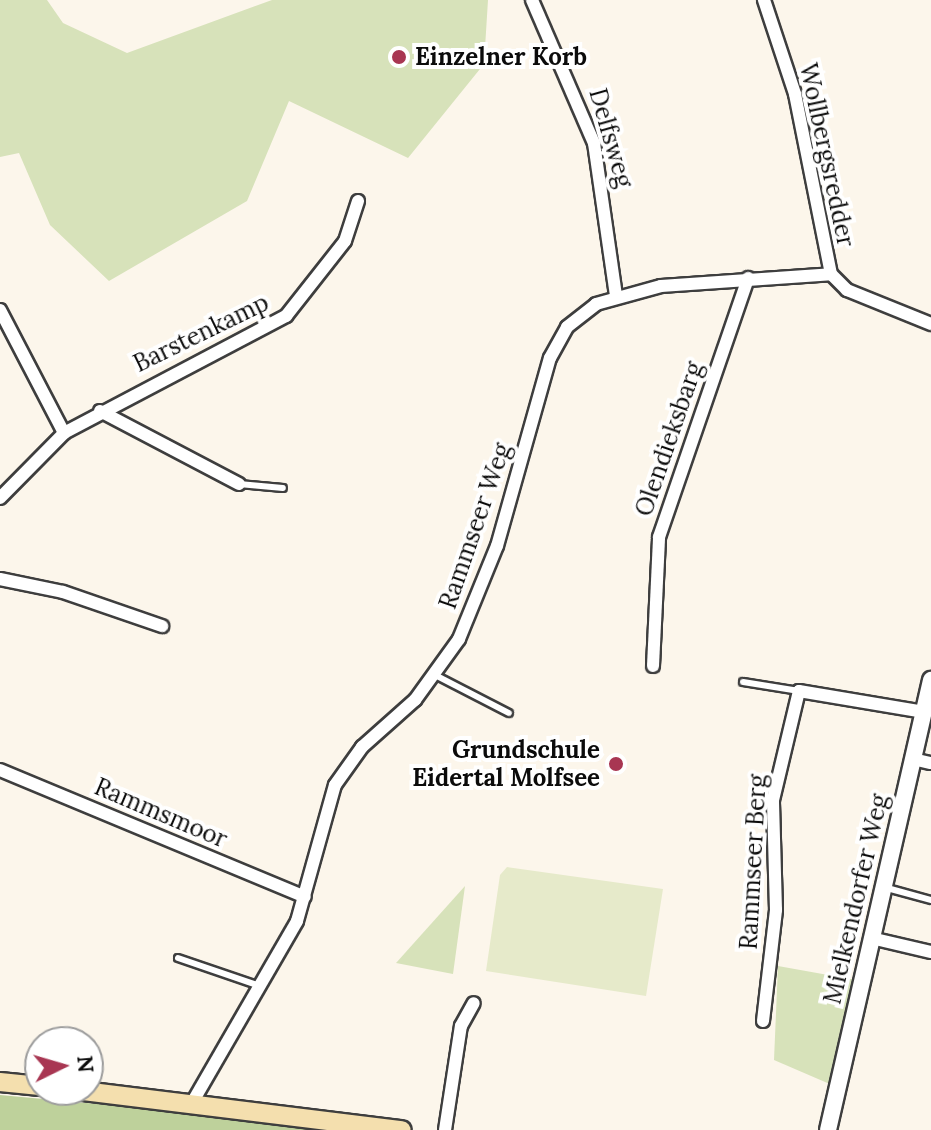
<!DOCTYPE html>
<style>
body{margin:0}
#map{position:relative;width:931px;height:1130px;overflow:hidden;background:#fcf6eb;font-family:Lora,serif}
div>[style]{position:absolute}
.green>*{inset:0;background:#d7e2ba}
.forest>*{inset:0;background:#bed19b}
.pitch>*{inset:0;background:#e6eaca}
.roads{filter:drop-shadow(2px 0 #3e3e3e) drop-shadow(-2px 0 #3e3e3e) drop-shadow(0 2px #3e3e3e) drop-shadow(0 -2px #3e3e3e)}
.service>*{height:6px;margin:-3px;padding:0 3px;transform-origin:3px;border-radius:3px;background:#fff}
.minor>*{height:12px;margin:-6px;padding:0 6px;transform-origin:6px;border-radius:6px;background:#fff}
.tertiary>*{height:16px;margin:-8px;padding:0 8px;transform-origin:8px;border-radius:8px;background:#fff}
.secondary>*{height:18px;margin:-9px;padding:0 9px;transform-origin:9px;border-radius:9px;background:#f4dfae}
.dots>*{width:22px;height:22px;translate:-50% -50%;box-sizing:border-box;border:4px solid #fff;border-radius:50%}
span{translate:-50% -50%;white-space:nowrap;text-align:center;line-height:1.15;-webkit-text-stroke:8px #fff;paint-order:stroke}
.poi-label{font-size:24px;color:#0b0b0b;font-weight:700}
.left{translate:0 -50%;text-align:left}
.right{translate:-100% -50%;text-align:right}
.street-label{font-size:24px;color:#0b0b0b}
.north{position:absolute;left:24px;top:1026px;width:80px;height:80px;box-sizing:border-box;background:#fff;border:2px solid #9d9d9d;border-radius:50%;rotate:85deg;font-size:22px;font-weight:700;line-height:32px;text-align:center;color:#0b0b0b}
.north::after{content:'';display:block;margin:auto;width:28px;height:36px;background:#a83652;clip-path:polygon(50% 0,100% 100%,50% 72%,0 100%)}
</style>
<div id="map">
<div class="green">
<div style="clip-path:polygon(0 0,47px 0,63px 23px,127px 53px,272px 0,488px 0,484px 64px,408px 158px,289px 101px,247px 201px,109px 281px,50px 225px,19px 153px,0 157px)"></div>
<div style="clip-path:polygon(465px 886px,453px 974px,396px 963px)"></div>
<div style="clip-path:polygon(778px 966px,856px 980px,832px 1085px,774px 1060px)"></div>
</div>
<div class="forest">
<div style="clip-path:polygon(0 1095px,195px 1113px,328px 1130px,0 1130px)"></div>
</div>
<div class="pitch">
<div style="clip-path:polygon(507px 867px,663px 889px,646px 996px,486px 971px,500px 875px)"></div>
</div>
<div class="roads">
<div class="service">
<div style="left:239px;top:484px;width:44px;rotate:5.2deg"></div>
<div style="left:435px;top:675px;width:83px;rotate:27.2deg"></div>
<div style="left:743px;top:682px;width:57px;rotate:9.1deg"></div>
<div style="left:887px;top:888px;width:46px;rotate:15.3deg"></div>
<div style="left:178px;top:958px;width:87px;rotate:18.9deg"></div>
</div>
<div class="minor">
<div style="left:532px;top:0;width:156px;rotate:66.6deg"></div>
<div style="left:594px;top:143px;width:155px;rotate:81.8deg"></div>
<div style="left:764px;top:0;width:99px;rotate:71.7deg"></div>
<div style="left:795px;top:94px;width:184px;rotate:78.7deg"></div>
<div style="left:831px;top:274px;width:23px;rotate:45deg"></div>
<div style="left:847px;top:290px;width:91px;rotate:22deg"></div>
<div style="left:0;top:310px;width:139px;rotate:62.5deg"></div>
<div style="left:100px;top:411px;width:157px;rotate:27.7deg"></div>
<div style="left:0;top:498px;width:91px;rotate:-45.4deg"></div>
<div style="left:64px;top:433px;width:251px;rotate:-27.8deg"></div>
<div style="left:286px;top:316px;width:95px;rotate:-51.8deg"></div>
<div style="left:345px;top:241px;width:42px;rotate:-72deg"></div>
<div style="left:0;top:579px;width:64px;rotate:11.7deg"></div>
<div style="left:63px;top:592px;width:105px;rotate:19deg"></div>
<div style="left:653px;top:666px;width:129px;rotate:-87.3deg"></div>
<div style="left:659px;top:537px;width:274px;rotate:-71deg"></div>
<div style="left:913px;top:759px;width:18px;rotate:13deg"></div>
<div style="left:0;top:770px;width:330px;rotate:22.6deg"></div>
<div style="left:871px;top:938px;width:62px;rotate:13.1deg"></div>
<div style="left:763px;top:1021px;width:112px;rotate:-83.3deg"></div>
<div style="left:776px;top:910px;width:110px;rotate:-91.6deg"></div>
<div style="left:773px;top:800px;width:112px;rotate:-76.6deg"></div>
<div style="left:799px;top:691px;width:127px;rotate:9.5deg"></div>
<div style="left:192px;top:1103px;width:210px;rotate:-60deg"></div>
<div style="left:297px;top:921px;width:141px;rotate:-74.4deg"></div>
<div style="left:335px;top:785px;width:47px;rotate:-54.6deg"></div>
<div style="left:362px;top:747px;width:71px;rotate:-41.6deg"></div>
<div style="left:415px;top:700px;width:75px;rotate:-54.2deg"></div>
<div style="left:459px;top:639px;width:100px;rotate:-67.8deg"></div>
<div style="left:497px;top:546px;width:195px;rotate:-74.3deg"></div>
<div style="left:550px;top:358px;width:35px;rotate:-61deg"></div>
<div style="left:567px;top:327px;width:37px;rotate:-38deg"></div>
<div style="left:596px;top:304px;width:67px;rotate:-15.5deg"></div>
<div style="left:661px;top:286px;width:170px;rotate:-4deg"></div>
<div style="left:445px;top:1130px;width:105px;rotate:-81.3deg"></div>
<div style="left:461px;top:1026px;width:26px;rotate:-61deg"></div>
</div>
<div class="tertiary">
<div style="left:828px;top:1130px;width:462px;rotate:-77.1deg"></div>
</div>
<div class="secondary">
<div style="left:0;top:1082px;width:40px;rotate:5.7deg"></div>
<div style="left:75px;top:1090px;width:329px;rotate:7deg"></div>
</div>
</div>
<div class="dots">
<div style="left:399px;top:57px;background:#a83652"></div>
<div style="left:616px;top:764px;background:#a83652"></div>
</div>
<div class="poi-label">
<span class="left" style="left:415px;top:57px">Einzelner Korb</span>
<span class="right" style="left:600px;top:764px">Grundschule<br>Eidertal Molfsee</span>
</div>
<div class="street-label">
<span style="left:611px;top:138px;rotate:74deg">Delfsweg</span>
<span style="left:827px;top:155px;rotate:78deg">Wollbergsredder</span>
<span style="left:201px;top:333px;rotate:-26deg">Barstenkamp</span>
<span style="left:669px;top:439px;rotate:-71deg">Olendieksbarg</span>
<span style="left:475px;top:526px;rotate:-71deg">Rammseer Weg</span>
<span style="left:161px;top:813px;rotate:23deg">Rammsmoor</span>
<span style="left:753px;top:862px;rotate:-87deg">Rammseer Berg</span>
<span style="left:856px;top:899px;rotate:-77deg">Mielkendorfer Weg</span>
</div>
<div class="north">N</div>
</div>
